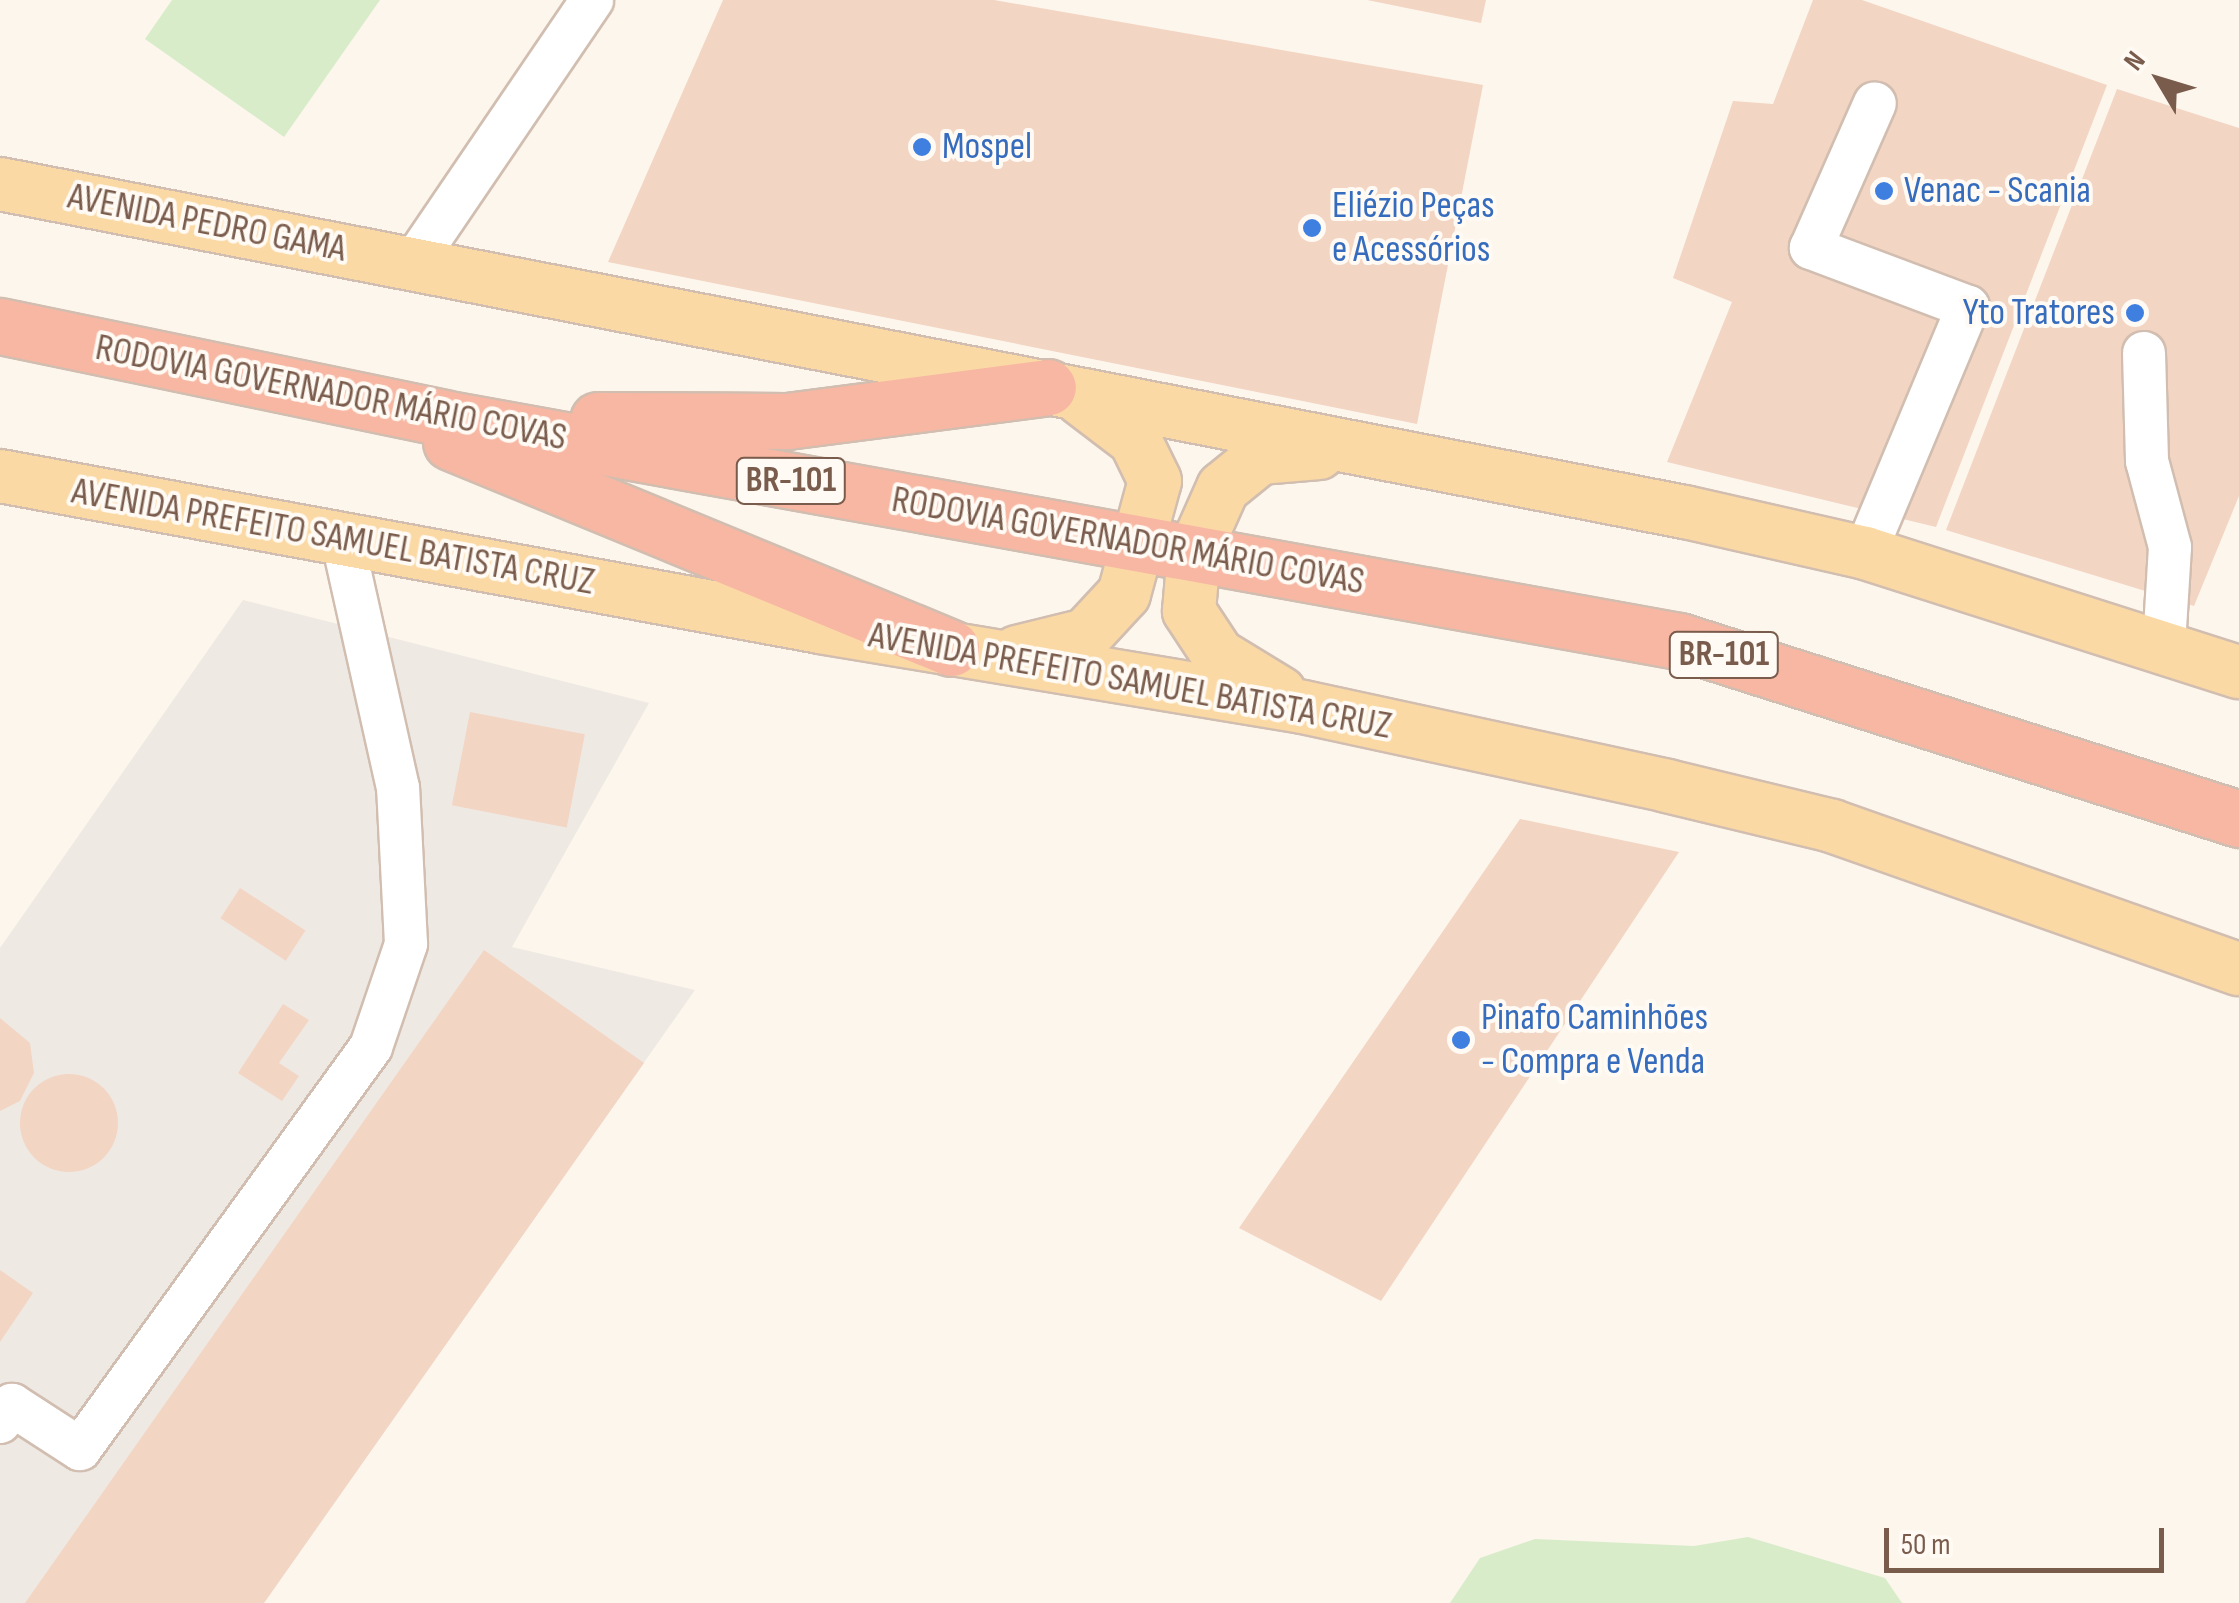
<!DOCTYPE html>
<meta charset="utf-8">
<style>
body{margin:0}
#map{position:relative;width:2239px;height:1603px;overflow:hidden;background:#fdf6ec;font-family:"Sofia Sans Condensed",sans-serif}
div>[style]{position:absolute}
.industrial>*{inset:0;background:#efe9e4}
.green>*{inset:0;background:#d8ecc9}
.building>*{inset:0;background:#f3d5c3;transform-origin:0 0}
.round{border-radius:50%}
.roads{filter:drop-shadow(2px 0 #d1beb0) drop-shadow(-2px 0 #d1beb0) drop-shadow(0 2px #d1beb0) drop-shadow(0 -2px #d1beb0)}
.minor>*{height:42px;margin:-21px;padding:0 21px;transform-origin:21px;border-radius:21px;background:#fff}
.major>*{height:52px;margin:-26px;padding:0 26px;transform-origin:26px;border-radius:26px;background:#fbd9a5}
.highway>*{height:55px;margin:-27.5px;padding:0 27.5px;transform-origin:27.5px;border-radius:27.5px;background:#f7b7a3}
.dots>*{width:28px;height:28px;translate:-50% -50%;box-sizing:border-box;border:5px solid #fffaf3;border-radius:50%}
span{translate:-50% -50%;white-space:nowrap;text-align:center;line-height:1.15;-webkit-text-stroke:8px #fffaf3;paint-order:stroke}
.shield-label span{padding:2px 8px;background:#fffaf3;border:2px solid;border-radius:8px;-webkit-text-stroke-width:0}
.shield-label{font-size:35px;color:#7a5c4d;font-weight:700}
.shop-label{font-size:38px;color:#366cbe}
.left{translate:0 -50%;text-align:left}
.right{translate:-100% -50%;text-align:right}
.street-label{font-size:38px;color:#7a5c4d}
.north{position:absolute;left:2109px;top:30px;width:100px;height:100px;-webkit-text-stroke:8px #fffaf3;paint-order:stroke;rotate:308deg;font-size:28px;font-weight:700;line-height:40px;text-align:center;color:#7a5c4d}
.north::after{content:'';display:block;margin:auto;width:35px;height:45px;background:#7a5c4d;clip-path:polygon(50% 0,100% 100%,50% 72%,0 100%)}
.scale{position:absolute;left:1884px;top:1528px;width:280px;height:45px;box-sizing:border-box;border:5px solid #7a5c4d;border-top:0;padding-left:12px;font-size:30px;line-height:35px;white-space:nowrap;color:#7a5c4d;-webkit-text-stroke:8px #fffaf3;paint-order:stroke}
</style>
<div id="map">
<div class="industrial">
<div style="clip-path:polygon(243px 600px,649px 703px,512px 947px,695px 990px,264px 1603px,0 1603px,0 948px)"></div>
</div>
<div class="green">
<div style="clip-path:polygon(172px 0,380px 0,284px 137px,145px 39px)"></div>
<div style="clip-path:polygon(1748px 1537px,1885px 1578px,1902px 1603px,1450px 1603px,1480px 1558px,1535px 1539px,1694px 1546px)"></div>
</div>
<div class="building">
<div style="clip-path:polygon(723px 0,994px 0,1483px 85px,1417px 424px,608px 262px)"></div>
<div style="clip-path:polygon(1367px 0,1486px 0,1481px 23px)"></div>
<div style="clip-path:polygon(1813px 0,1862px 0,2107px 85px,1936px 527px,1667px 462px,1732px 302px,1673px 278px,1733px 101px,1773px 104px)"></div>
<div style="clip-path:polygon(2117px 89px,2239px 128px,2239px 496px,2194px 606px,1946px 530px)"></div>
<div style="left:470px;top:712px;width:117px;height:95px;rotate:11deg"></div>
<div style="clip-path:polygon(1520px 819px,1679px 852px,1381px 1301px,1239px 1228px)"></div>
<div style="left:240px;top:888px;width:78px;height:36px;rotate:33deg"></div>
<div style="clip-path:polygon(484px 950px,644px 1063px,264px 1603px,25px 1603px)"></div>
<div style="clip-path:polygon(283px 1004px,309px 1020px,279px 1063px,299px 1076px,282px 1101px,238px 1073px)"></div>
<div style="clip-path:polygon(0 1018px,30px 1043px,34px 1073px,20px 1101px,0 1111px)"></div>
<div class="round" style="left:20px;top:1074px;width:98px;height:98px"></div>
<div style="clip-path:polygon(0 1270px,33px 1293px,0 1342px)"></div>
</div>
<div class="roads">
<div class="minor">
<div style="left:414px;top:262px;width:317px;rotate:-55.8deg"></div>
<div style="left:2144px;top:353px;width:108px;rotate:88.4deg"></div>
<div style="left:2147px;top:461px;width:89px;rotate:75deg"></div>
<div style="left:2170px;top:547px;width:99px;rotate:93.5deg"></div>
<div style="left:1865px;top:553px;width:267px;rotate:-67.3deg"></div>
<div style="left:1968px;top:307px;width:168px;rotate:-159.4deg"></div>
<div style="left:1811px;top:248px;width:158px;rotate:-66.2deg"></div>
<div style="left:0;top:1422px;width:21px;rotate:-55deg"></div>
<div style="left:12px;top:1405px;width:81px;rotate:32.9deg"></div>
<div style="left:80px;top:1449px;width:496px;rotate:-54.1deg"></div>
<div style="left:371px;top:1047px;width:109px;rotate:-71.2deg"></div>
<div style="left:406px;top:944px;width:156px;rotate:-92.9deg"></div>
<div style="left:398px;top:788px;width:256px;rotate:-102.6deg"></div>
</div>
<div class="major">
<div style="left:0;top:184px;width:1717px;rotate:11.02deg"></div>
<div style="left:1685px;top:512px;width:185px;rotate:12.8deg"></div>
<div style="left:1865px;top:553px;width:392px;rotate:17.7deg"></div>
<div style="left:0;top:476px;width:834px;rotate:10.43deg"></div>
<div style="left:820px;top:627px;width:490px;rotate:9.4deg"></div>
<div style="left:1303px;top:707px;width:372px;rotate:12.2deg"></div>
<div style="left:1667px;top:786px;width:170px;rotate:13.6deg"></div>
<div style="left:1832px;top:826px;width:431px;rotate:19.4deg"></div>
<div style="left:1017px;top:652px;width:71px;rotate:-13.8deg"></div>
<div style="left:1086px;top:635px;width:56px;rotate:-47.2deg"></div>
<div style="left:1124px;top:594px;width:117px;rotate:-74.7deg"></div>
<div style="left:1155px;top:481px;width:46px;rotate:-116deg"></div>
<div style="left:1135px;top:440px;width:68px;rotate:-142.8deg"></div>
<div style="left:1280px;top:693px;width:73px;rotate:-148.5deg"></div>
<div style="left:1218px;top:655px;width:53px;rotate:-123.4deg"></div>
<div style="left:1189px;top:611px;width:58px;rotate:-85.1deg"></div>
<div style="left:1194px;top:553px;width:71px;rotate:-66deg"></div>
<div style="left:1223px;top:488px;width:48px;rotate:-39deg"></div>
<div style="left:1260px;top:458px;width:59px;rotate:-4.8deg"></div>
</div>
<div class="highway">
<div style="left:0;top:326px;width:452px;rotate:11.7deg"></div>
<div style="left:443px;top:418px;width:1256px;rotate:10.23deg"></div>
<div style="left:1679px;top:641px;width:588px;rotate:17.63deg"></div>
<div style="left:598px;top:420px;width:189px;rotate:0.3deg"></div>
<div style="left:787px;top:421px;width:263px;rotate:-7.4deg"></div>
<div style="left:451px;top:442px;width:541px;rotate:22.39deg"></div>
</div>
</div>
<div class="dots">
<div style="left:922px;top:147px;background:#3f7fe0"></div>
<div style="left:1884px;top:191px;background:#3f7fe0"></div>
<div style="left:1312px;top:228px;background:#3f7fe0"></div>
<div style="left:2135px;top:313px;background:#3f7fe0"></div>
<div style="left:1461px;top:1040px;background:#3f7fe0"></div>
</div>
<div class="shield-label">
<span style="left:791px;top:481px">BR-101</span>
<span style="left:1724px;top:655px">BR-101</span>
</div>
<div class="shop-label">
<span class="left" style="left:942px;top:147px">Mospel</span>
<span class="left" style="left:1904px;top:191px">Venac - Scania</span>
<span class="left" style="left:1332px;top:228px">Eliézio Peças<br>e Acessórios</span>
<span class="right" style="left:2115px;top:313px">Yto Tratores</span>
<span class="left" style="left:1481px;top:1040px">Pinafo Caminhões<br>- Compra e Venda</span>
</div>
<div class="street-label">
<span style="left:207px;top:223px;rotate:11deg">AVENIDA PEDRO GAMA</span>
<span style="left:331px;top:393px;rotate:11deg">RODOVIA GOVERNADOR MÁRIO COVAS</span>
<span style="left:333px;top:537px;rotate:10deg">AVENIDA PREFEITO SAMUEL BATISTA CRUZ</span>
<span style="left:1128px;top:541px;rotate:10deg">RODOVIA GOVERNADOR MÁRIO COVAS</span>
<span style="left:1130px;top:681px;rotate:10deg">AVENIDA PREFEITO SAMUEL BATISTA CRUZ</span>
</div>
<div class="north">N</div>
<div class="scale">50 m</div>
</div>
